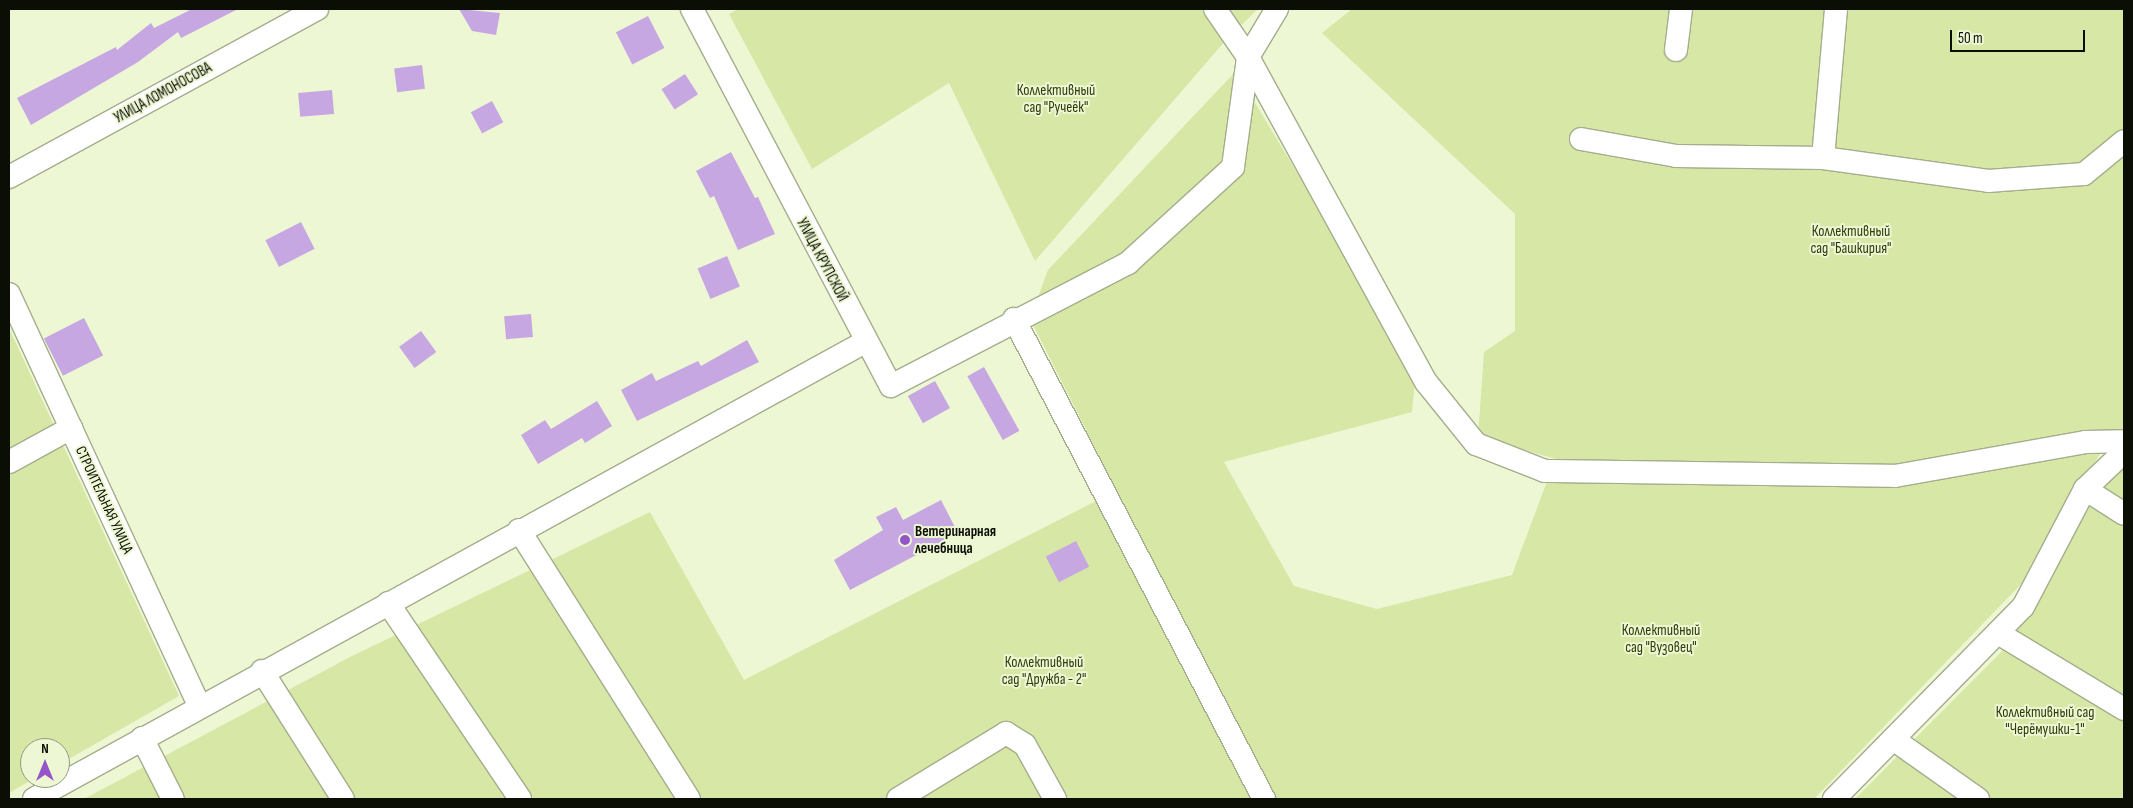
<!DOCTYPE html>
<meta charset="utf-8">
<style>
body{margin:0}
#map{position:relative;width:2133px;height:808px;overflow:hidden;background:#edf7d4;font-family:"Sofia Sans Condensed",sans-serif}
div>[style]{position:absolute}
.green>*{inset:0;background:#d6e7a6}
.building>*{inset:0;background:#c6a7e2;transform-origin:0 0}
.roads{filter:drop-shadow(1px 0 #a4ad8c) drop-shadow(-1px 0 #a4ad8c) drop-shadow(0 1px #a4ad8c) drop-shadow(0 -1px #a4ad8c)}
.minor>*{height:22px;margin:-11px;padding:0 11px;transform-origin:11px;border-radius:11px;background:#fff}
.dots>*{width:14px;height:14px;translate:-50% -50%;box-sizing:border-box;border:2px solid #edf7d4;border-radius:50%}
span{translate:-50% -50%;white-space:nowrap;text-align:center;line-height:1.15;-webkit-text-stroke:4px #edf7d4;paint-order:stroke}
.park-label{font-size:15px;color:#313b09}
.street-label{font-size:15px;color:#0b0e04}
.poi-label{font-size:15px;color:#0b0e04;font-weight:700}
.left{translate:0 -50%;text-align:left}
.frame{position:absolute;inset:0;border:10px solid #0b0e04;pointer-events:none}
.north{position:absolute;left:20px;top:738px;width:50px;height:50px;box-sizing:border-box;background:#edf7d4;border:1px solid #939a81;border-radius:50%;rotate:0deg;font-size:14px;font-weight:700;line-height:20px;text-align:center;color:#0b0e04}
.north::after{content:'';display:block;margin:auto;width:18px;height:22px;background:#9654c9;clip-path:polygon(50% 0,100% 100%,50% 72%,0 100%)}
.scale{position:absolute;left:1950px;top:30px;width:135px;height:22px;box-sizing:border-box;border:2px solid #0b0e04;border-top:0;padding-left:6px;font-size:15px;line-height:18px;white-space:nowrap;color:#0b0e04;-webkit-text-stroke:4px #edf7d4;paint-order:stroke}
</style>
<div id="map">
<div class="green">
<div style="clip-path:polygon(738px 9px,1258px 9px,1225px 41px,1035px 261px,949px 83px,812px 169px,729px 14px)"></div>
<div style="clip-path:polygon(1352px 9px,2124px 9px,2124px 429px,1860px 472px,1588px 468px,1478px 437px,1484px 352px,1515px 331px,1515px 214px,1322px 33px)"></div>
<div style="clip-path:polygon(1236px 71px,1416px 371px,1412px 412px,1224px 462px,1294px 586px,1377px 609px,1512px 575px,1549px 476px,1899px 481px,2107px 442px,2024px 581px,1814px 799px,1273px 799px,1030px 319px,1048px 270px)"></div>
<div style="clip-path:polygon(9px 328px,179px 696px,60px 764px,60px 748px,30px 748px,30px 778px,35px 778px,9px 793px)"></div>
<div style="clip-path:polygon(2124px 468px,2124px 799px,1855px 799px,2010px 643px,2091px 496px)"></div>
<div style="clip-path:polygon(1102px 498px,1252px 799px,84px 799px,350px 657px,650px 512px,744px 680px)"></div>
</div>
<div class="building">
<div style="clip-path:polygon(192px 9px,238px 9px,181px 38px,178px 32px,138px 62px,31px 125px,17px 98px,116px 47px,117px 50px,151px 23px,154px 28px)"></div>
<div style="clip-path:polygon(459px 9px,500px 13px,496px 35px,472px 31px)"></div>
<div style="left:648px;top:16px;width:36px;height:36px;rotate:63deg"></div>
<div style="left:422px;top:65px;width:24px;height:28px;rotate:83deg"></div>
<div style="left:685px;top:74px;width:24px;height:28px;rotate:57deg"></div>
<div style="left:332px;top:90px;width:24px;height:34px;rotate:85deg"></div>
<div style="left:492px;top:101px;width:24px;height:24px;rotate:62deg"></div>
<div style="clip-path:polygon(731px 152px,755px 198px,758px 197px,775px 234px,738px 250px,714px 196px,710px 198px,696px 171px)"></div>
<div style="left:301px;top:222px;width:30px;height:40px;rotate:63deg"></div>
<div style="left:727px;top:256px;width:33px;height:32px;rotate:67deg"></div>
<div style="left:531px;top:314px;width:23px;height:27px;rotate:85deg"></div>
<div style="left:84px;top:318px;width:42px;height:45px;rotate:63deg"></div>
<div style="left:421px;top:331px;width:26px;height:27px;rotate:54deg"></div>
<div style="clip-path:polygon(747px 340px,759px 362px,637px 421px,621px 390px,652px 373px,656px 381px,698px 361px,701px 366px)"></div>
<div style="left:984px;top:367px;width:73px;height:19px;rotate:61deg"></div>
<div style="left:935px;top:381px;width:31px;height:31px;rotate:61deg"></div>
<div style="clip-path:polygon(597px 401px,612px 426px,585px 443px,582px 438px,538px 464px,521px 435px,545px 420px,551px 429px)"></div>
<div style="clip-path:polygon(941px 500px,958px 533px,850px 590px,834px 560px,883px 530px,876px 517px,896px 507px,903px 520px)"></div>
<div style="left:1076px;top:541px;width:29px;height:34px;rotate:63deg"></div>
</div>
<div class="roads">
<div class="minor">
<div style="left:692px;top:9px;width:426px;rotate:62.2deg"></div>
<div style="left:891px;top:386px;width:267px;rotate:-27.4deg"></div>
<div style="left:1128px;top:263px;width:142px;rotate:-42.4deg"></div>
<div style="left:1233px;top:167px;width:111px;rotate:-82.2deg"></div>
<div style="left:1248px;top:57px;width:56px;rotate:-58.9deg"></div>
<div style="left:1215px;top:9px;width:58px;rotate:55.5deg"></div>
<div style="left:1248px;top:57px;width:371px;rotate:61.3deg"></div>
<div style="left:1426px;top:382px;width:80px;rotate:51.1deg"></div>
<div style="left:1476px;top:444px;width:74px;rotate:21.4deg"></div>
<div style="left:1545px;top:471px;width:350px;rotate:0.8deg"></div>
<div style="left:1895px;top:476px;width:193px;rotate:-10.1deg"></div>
<div style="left:2085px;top:442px;width:39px;rotate:-1deg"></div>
<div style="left:1676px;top:50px;width:41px;rotate:-83deg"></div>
<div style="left:1581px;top:139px;width:97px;rotate:10.1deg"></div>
<div style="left:1676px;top:156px;width:147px;rotate:0.8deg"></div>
<div style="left:1823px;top:158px;width:167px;rotate:7.9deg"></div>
<div style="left:1988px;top:181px;width:96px;rotate:-4.2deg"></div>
<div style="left:2084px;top:174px;width:52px;rotate:-39.5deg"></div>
<div style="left:1823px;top:158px;width:150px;rotate:-85deg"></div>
<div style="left:9px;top:177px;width:351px;rotate:-28.6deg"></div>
<div style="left:9px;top:294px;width:454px;rotate:65.2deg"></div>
<div style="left:1014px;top:319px;width:541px;rotate:62.49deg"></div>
<div style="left:9px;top:462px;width:71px;rotate:-28.7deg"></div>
<div style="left:2085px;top:489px;width:46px;rotate:32.7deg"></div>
<div style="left:519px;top:530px;width:318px;rotate:57.7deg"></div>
<div style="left:388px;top:603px;width:236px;rotate:56deg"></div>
<div style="left:1998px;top:633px;width:147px;rotate:31.1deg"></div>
<div style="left:262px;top:671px;width:151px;rotate:57.7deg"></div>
<div style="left:142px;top:738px;width:68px;rotate:63.1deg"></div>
<div style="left:1893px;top:739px;width:104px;rotate:35.2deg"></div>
<div style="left:34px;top:799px;width:948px;rotate:-28.81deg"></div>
<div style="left:898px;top:799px;width:127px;rotate:-31.4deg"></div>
<div style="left:1006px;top:733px;width:22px;rotate:32deg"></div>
<div style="left:1025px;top:745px;width:62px;rotate:60.9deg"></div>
<div style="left:1834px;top:799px;width:269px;rotate:-45.5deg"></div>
<div style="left:2023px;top:607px;width:133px;rotate:-62.3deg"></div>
<div style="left:2085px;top:489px;width:54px;rotate:-43.5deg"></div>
</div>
</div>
<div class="dots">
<div style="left:905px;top:540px;background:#9654c9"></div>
</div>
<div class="park-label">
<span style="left:1056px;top:99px">Коллективный<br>сад "Ручеёк"</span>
<span style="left:1851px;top:240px">Коллективный<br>сад "Башкирия"</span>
<span style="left:1661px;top:639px">Коллективный<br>сад "Вузовец"</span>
<span style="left:1044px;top:671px">Коллективный<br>сад "Дружба - 2"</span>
<span style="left:2045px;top:721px">Коллективный сад<br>"Черёмушки-1"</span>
</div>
<div class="street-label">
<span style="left:163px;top:93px;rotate:-29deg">УЛИЦА ЛОМОНОСОВА</span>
<span style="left:822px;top:260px;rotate:62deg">УЛИЦА КРУПСКОЙ</span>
<span style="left:104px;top:500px;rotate:65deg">СТРОИТЕЛЬНАЯ УЛИЦА</span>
</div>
<div class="poi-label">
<span class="left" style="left:915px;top:540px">Ветеринарная<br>лечебница</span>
</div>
<div class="frame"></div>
<div class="north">N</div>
<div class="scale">50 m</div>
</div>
